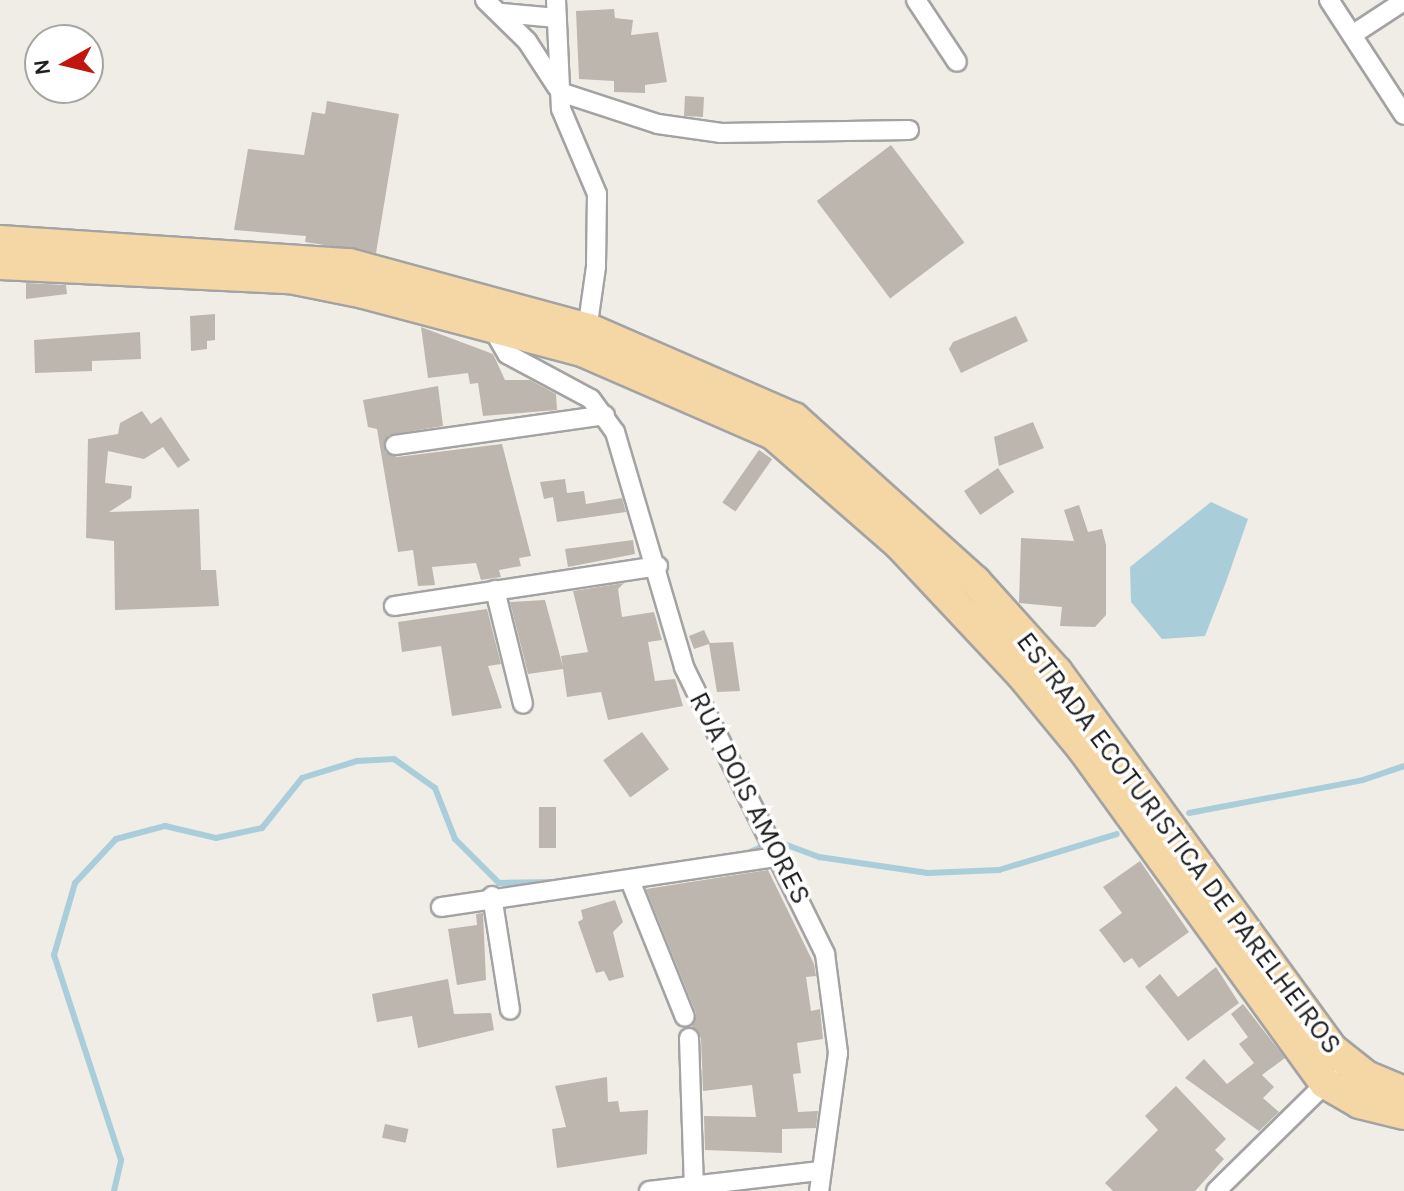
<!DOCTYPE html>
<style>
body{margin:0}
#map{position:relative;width:1404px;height:1191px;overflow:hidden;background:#efede6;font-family:Karla,sans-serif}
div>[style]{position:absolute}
.water>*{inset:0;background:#aacdda}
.stream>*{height:6px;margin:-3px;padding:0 3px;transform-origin:3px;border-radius:3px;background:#aacdda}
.building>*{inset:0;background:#bcb6af;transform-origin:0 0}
.roads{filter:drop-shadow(2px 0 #a3a3a3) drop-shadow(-2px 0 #a3a3a3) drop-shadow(0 2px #a3a3a3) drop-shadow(0 -2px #a3a3a3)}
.street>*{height:18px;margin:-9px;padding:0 9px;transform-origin:9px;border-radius:9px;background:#fff}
.primary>*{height:30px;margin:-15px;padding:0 15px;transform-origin:15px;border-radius:15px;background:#f5d6a5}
span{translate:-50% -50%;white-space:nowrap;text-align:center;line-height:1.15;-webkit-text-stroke:7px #fff;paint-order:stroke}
.street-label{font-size:28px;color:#1f1f1f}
.north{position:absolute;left:24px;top:24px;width:80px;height:80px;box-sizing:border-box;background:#fff;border:2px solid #a5a5a5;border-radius:50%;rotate:262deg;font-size:22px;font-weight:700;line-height:32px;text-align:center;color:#1f1f1f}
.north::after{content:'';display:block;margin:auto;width:28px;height:36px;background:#c0160e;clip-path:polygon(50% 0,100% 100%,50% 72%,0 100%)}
</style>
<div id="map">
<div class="water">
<div style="clip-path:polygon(1211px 502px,1248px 519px,1226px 582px,1205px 636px,1162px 639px,1131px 602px,1130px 567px)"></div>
</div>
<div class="stream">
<div style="left:1189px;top:813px;width:177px;rotate:-10.7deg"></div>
<div style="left:1363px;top:780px;width:43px;rotate:-18.9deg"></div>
<div style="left:745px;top:854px;width:34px;rotate:-23deg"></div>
<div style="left:776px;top:841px;width:46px;rotate:20.4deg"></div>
<div style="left:819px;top:857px;width:110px;rotate:8.4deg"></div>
<div style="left:928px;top:873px;width:71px;rotate:-2.4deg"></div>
<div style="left:999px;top:870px;width:123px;rotate:-17deg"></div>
<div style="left:114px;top:1191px;width:32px;rotate:-77deg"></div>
<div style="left:121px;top:1160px;width:216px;rotate:-108.1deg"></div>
<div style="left:54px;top:955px;width:75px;rotate:-73.7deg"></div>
<div style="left:75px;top:883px;width:60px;rotate:-47deg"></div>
<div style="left:116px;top:839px;width:51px;rotate:-14.9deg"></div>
<div style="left:165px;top:826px;width:52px;rotate:13.2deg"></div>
<div style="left:216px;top:838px;width:47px;rotate:-12.3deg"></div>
<div style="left:262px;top:828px;width:64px;rotate:-51.3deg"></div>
<div style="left:302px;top:778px;width:58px;rotate:-17.2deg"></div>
<div style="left:357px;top:761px;width:37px;rotate:-3deg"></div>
<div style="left:394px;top:759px;width:50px;rotate:35.3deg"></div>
<div style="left:435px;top:788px;width:55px;rotate:68.6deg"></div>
<div style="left:455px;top:839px;width:62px;rotate:45deg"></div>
<div style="left:499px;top:883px;width:53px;rotate:-1.1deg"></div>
</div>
<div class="building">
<div style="clip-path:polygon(614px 9px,615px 18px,633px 20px,631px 35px,658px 32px,667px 82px,645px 85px,645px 93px,614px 92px,614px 81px,579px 79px,576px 11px)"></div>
<div style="left:685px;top:96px;width:19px;height:20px;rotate:3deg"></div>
<div style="clip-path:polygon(327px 101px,399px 114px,376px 253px,305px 242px,306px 236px,234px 230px,248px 149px,304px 155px,312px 112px,325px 114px)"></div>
<div style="left:891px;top:145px;width:122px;height:93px;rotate:53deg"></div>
<div style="clip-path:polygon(26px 283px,66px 285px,67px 294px,26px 299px)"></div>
<div style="clip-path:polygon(215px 314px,215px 340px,207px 341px,207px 349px,191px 351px,190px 316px)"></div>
<div style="clip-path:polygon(1016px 316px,1028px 341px,961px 373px,949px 349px,953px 342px)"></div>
<div style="clip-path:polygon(421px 327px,493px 354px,505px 380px,530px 380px,556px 394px,557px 410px,483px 416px,478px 383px,470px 384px,468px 373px,428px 378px)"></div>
<div style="clip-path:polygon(140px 332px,141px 359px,92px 361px,92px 371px,35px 373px,34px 340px)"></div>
<div style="clip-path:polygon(438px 386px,443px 426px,388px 435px,385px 452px,397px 457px,502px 444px,531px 556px,519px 558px,521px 566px,499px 570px,501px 577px,481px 580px,476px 563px,432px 567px,435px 585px,418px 586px,413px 550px,398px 552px,377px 429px,368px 427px,363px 400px)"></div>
<div style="clip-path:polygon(142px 411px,151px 424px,161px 417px,190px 460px,178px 468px,163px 447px,144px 459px,108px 451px,105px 483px,132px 486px,131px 498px,109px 512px,199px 509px,201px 570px,216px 570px,219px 606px,115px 610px,114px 541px,86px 538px,88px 439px,118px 434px,120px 423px)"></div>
<div style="clip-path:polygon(1033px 422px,1044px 448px,999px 466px,994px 437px)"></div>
<div style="left:759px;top:450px;width:16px;height:64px;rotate:35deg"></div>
<div style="left:998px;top:468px;width:29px;height:41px;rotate:56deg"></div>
<div style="clip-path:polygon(565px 479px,567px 493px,584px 491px,586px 504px,622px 498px,626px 512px,557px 522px,553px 497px,544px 499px,540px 482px)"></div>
<div style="clip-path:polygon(1079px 505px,1088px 532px,1102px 529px,1106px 545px,1106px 615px,1095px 627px,1060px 626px,1062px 607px,1019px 603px,1021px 538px,1074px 541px,1064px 510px)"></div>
<div style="clip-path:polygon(633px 540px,635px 554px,568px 567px,565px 549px)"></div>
<div style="clip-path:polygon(624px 583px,618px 589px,622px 617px,654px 612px,662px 640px,648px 642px,655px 681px,675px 679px,683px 706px,608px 720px,601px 692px,567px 697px,563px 669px,528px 674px,510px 602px,545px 600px,563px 667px,561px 656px,588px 652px,573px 591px)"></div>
<div style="clip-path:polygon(487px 609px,501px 664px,488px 666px,502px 708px,452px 716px,441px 646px,402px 652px,398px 622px)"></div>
<div style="clip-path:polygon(704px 630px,710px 643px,733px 642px,740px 691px,717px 692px,709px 644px,694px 649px,689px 636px)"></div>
<div style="left:642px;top:732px;width:46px;height:48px;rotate:54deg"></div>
<div style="left:539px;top:807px;width:17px;height:41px"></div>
<div style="clip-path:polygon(1140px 861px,1189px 932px,1139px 968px,1132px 958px,1124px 963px,1099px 930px,1122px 913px,1103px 887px)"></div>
<div style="clip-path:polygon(768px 870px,814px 964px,816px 976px,806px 977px,811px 1011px,820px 1009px,823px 1039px,797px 1043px,801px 1073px,793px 1074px,798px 1112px,818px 1111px,816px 1128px,782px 1129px,782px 1153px,705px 1150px,704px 1116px,756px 1117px,752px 1085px,703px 1091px,701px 1038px,692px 1027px,696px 1013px,646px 889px)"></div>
<div style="clip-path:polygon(615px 900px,623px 922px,613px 932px,624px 977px,609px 981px,604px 971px,596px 973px,578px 922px,583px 919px,581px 910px)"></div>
<div style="clip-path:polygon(483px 913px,486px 980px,457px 985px,448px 929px,477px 925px,476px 914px)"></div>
<div style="clip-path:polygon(1216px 967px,1239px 1003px,1188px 1041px,1145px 987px,1160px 974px,1178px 997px)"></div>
<div style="clip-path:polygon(448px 979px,454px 1014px,491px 1013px,494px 1030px,418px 1048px,412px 1016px,377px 1022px,372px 994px)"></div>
<div style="clip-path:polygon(1243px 1004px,1285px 1058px,1262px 1075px,1274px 1087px,1263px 1098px,1279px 1112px,1259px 1131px,1185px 1078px,1204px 1059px,1227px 1084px,1254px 1063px,1239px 1044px,1248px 1037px,1231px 1014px)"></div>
<div style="clip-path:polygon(607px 1077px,608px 1102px,618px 1101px,620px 1112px,648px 1110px,647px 1154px,557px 1168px,552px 1129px,566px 1127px,555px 1086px)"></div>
<div style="clip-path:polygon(1176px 1086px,1226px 1139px,1215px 1150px,1224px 1159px,1195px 1191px,1113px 1191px,1105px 1183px,1158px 1130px,1145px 1116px)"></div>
<div style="left:385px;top:1124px;width:24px;height:14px;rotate:12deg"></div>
</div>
<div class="roads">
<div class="street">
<div style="left:485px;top:0;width:59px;rotate:44.3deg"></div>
<div style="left:527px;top:41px;width:55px;rotate:56.9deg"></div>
<div style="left:556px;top:0;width:109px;rotate:87.4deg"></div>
<div style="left:561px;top:109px;width:92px;rotate:67deg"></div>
<div style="left:597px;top:194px;width:73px;rotate:90.8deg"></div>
<div style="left:596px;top:267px;width:71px;rotate:98.1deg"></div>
<div style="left:916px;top:0;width:74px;rotate:56.5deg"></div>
<div style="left:1329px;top:0;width:137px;rotate:56.9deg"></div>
<div style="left:502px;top:13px;width:55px;rotate:5.2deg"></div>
<div style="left:1352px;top:35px;width:62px;rotate:-33.2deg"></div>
<div style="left:560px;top:92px;width:103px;rotate:18.1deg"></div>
<div style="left:658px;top:124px;width:64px;rotate:8.1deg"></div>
<div style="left:721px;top:133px;width:188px;rotate:-0.9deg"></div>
<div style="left:491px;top:326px;width:32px;rotate:60deg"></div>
<div style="left:507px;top:354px;width:95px;rotate:28.2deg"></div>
<div style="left:591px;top:399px;width:41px;rotate:54deg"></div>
<div style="left:615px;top:432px;width:245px;rotate:73.6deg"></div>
<div style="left:684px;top:667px;width:320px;rotate:63.8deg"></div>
<div style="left:825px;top:954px;width:100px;rotate:82.5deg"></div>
<div style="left:838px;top:1053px;width:139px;rotate:97.8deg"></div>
<div style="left:395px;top:445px;width:212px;rotate:-8.1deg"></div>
<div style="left:495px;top:590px;width:117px;rotate:76.2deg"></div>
<div style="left:394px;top:606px;width:267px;rotate:-8.6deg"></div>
<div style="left:631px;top:883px;width:144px;rotate:68.1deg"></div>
<div style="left:492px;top:896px;width:115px;rotate:81deg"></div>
<div style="left:441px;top:907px;width:339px;rotate:-8.5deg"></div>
<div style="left:689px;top:1038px;width:147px;rotate:88.1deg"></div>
<div style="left:649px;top:1191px;width:172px;rotate:-6.7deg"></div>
<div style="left:1216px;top:1191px;width:161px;rotate:-44.5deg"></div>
</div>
<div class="primary">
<div style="left:0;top:241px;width:350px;rotate:3.8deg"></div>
<div style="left:349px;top:264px;width:249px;rotate:15.2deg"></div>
<div style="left:589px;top:329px;width:223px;rotate:23.5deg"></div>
<div style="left:794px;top:418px;width:244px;rotate:42deg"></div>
<div style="left:975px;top:581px;width:122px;rotate:48deg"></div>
<div style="left:1057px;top:672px;width:467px;rotate:53.9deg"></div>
<div style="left:1332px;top:1049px;width:43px;rotate:38.5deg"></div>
<div style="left:1366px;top:1076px;width:41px;rotate:22.8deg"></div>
<div style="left:0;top:264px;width:290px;rotate:2.8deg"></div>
<div style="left:290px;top:278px;width:76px;rotate:11.5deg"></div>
<div style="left:364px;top:293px;width:226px;rotate:14.9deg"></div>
<div style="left:582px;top:351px;width:208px;rotate:23.5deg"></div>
<div style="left:773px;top:434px;width:167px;rotate:41.1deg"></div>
<div style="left:899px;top:544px;width:180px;rotate:46.8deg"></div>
<div style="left:1022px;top:675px;width:96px;rotate:50.5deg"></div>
<div style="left:1083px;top:749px;width:412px;rotate:54.1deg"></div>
<div style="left:1325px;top:1083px;width:39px;rotate:30deg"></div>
<div style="left:1359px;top:1103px;width:46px;rotate:13.7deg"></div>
</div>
</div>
<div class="street-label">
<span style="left:750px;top:798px;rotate:63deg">RUA DOIS AMORES</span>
<span style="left:1179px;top:843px;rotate:53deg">ESTRADA ECOTURISTICA DE PARELHEIROS</span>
</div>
<div class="north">N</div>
</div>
